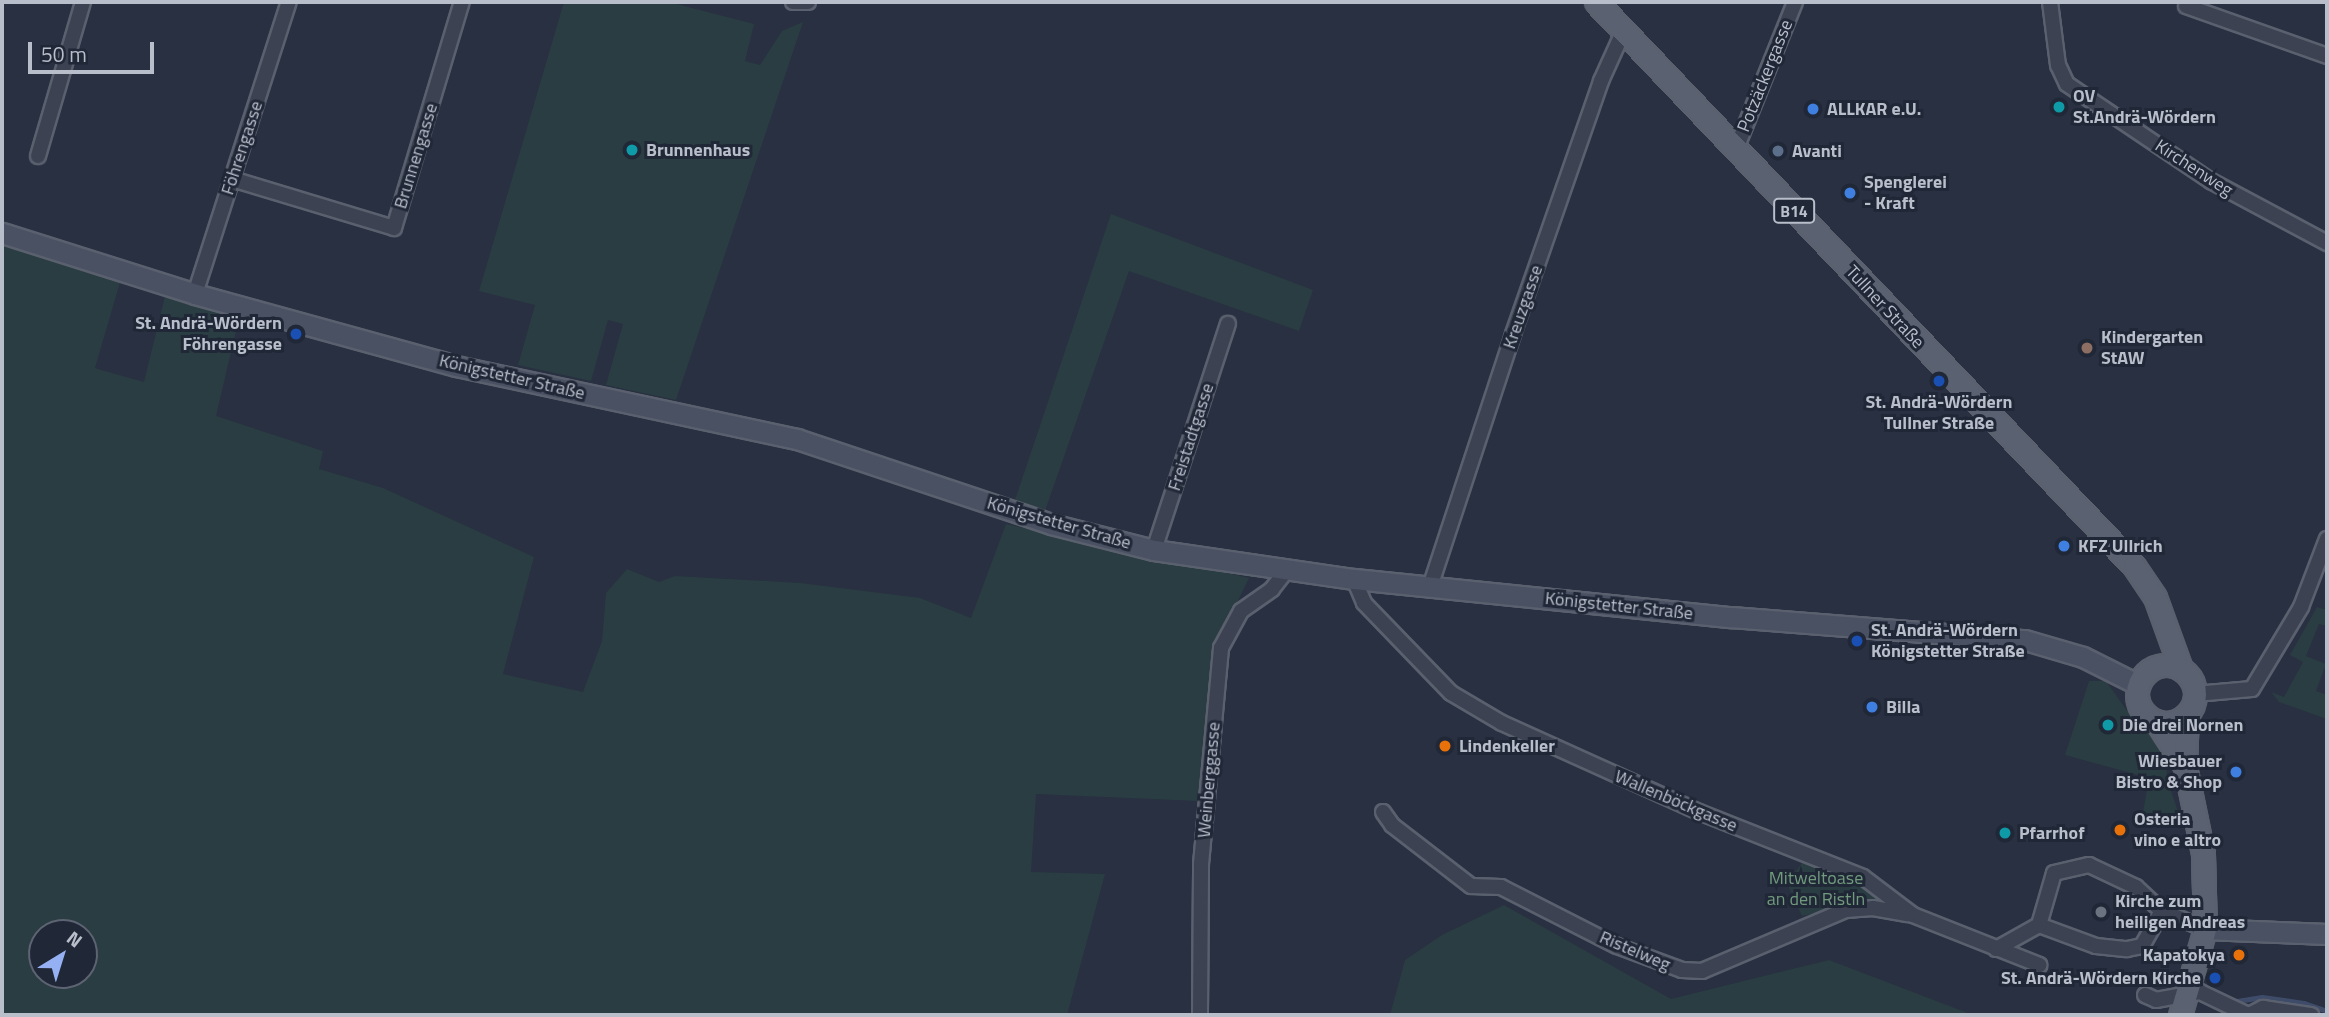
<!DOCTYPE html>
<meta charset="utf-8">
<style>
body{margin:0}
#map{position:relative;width:2329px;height:1017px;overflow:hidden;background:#283041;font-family:"Titillium Web",sans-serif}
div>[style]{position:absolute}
.green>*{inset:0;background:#2a3d42}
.stream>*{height:5px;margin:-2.5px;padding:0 2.5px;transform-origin:2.5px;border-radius:2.5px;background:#3f4c69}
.roads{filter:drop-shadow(2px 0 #5a606e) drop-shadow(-2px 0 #5a606e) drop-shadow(0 2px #5a606e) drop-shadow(0 -2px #5a606e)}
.street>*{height:14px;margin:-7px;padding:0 7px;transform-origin:7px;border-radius:7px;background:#3c4251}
.secondary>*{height:19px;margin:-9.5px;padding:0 9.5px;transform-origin:9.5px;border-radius:9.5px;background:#4a5163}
.primary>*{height:21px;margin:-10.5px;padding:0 10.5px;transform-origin:10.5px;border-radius:10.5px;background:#5a6170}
.primary>.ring{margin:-10.5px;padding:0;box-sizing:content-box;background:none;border:21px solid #5a6170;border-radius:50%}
.dots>*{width:19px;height:19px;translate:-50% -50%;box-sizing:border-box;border:4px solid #202736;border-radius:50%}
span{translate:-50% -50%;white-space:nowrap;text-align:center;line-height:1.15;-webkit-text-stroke:6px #202736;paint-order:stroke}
.shield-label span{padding:2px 5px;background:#202736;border:2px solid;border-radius:5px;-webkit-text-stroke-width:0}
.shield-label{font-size:16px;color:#b9becb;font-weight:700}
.street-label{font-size:18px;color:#b9becb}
.poi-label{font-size:18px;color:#b9becb;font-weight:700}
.left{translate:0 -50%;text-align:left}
.right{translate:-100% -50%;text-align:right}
.park-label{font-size:18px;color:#719a7e}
.frame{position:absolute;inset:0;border:4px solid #b9becb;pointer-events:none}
.north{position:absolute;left:28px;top:919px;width:70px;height:70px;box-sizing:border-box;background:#202736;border:2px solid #5d6372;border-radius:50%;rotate:38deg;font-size:19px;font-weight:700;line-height:28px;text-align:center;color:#b9becb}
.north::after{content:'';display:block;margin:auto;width:24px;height:32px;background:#95b1f3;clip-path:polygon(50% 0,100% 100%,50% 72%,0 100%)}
.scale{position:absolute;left:28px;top:42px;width:126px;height:32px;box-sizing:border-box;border:4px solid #b9becb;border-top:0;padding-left:9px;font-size:21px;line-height:24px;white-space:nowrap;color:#b9becb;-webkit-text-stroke:5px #202736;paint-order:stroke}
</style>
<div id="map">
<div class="green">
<div style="clip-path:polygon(564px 2px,669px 2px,754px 24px,745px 61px,760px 65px,782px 31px,803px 22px,676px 400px,606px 385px,623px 324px,608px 320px,591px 381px,518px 365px,535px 305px,479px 291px)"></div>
<div style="clip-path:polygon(1111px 214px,1313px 290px,1299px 331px,1129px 271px,1045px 511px,1015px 500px)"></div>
<div style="clip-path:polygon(evenodd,2px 246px,121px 279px,95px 368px,101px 370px,144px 382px,166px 292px,240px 314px,216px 416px,323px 451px,319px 469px,383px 488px,534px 557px,503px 674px,583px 692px,602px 641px,606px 593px,627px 569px,659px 582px,675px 576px,800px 583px,920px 598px,971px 618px,1006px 524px,1249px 578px,1216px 646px,1198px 801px,1036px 794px,1031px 872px,1105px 874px,1067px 1015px,2px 1015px,2px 246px,42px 933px,84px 933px,84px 975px,42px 975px,42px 933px)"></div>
<div style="clip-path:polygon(2317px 607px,2327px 610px,2327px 626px,2319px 624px,2306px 656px,2326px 664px,2316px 691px,2327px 695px,2327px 719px,2279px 702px,2271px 692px,2284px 697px,2303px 662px,2290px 655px)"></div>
<div style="clip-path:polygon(2089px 681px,2106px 681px,2130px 715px,2164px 749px,2168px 782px,2184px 829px,2142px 818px,2149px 778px,2065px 755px)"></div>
<div style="clip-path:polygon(1804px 860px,1858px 885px,1895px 908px,1847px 906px,1802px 916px,1787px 884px)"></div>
<div style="clip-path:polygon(1504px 905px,1671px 999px,1829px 960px,1973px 1015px,1390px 1015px,1405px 960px,1442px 935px)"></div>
</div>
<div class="stream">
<div style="left:2225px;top:1015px;width:18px;rotate:-49deg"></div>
<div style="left:2237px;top:1001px;width:25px;rotate:-9deg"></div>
<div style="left:2262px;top:997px;width:42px;rotate:8.1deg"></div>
<div style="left:2304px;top:1003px;width:24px;rotate:19deg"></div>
</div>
<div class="roads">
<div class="street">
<div style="left:793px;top:2px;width:15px"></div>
<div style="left:2050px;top:2px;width:64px;rotate:82.8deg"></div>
<div style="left:2058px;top:65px;width:21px;rotate:65deg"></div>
<div style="left:2067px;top:84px;width:174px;rotate:34deg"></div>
<div style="left:2211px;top:181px;width:132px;rotate:28.1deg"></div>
<div style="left:2186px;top:6px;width:150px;rotate:19.5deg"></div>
<div style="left:1736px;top:149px;width:158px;rotate:-68.1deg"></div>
<div style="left:38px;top:156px;width:160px;rotate:-73.7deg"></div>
<div style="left:232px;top:179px;width:169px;rotate:16.8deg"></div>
<div style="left:394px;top:228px;width:236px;rotate:-73.3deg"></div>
<div style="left:195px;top:294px;width:307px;rotate:-72.2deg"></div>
<div style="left:1154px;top:550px;width:238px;rotate:-71.9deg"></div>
<div style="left:1354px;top:579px;width:26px;rotate:67deg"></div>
<div style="left:1364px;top:603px;width:125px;rotate:46deg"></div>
<div style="left:1451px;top:693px;width:59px;rotate:30.5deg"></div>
<div style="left:1502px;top:723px;width:216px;rotate:24.3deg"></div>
<div style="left:1699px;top:812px;width:176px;rotate:21.6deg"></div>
<div style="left:1863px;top:877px;width:63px;rotate:37.2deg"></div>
<div style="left:1913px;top:915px;width:136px;rotate:21.6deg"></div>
<div style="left:1430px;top:587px;width:266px;rotate:-71.8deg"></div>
<div style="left:1513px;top:334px;width:268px;rotate:-70.8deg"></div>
<div style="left:1601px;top:81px;width:56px;rotate:-65.7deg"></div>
<div style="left:2195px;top:694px;width:57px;rotate:-5deg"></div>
<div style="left:2252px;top:689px;width:96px;rotate:-59.1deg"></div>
<div style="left:2301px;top:607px;width:73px;rotate:-69.1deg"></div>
<div style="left:1383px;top:812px;width:16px;rotate:55deg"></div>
<div style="left:1392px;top:825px;width:100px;rotate:37.7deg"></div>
<div style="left:1471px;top:886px;width:30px;rotate:2deg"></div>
<div style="left:1501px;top:887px;width:130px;rotate:27deg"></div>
<div style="left:1617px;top:946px;width:69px;rotate:20.3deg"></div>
<div style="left:1682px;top:970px;width:20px;rotate:3deg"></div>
<div style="left:1702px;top:971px;width:156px;rotate:-23deg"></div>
<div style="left:1846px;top:910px;width:27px;rotate:-4deg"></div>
<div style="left:1873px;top:908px;width:36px;rotate:10deg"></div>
<div style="left:2039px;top:925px;width:61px;rotate:20.2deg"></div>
<div style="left:2096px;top:946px;width:31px;rotate:6deg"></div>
<div style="left:2127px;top:949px;width:15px;rotate:-11deg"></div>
<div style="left:2142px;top:946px;width:40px;rotate:-60.3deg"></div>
<div style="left:1996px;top:949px;width:49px;rotate:-29.2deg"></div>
<div style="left:2039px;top:925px;width:54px;rotate:-73.9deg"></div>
<div style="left:2054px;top:873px;width:36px;rotate:-13deg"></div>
<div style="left:2089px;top:865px;width:52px;rotate:25.1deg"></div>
<div style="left:2136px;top:887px;width:35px;rotate:43deg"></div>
<div style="left:2162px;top:911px;width:47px;rotate:22.7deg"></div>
<div style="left:2145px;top:995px;width:12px;rotate:24deg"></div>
<div style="left:2156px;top:1000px;width:45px;rotate:-10.3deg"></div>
<div style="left:2200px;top:992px;width:53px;rotate:25.6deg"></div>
<div style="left:1200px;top:1015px;width:151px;rotate:-89.6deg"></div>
<div style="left:1201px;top:864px;width:217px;rotate:-84.7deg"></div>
<div style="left:1221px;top:648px;width:42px;rotate:-61.6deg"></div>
<div style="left:1241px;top:611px;width:38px;rotate:-35deg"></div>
<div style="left:1272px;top:589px;width:23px;rotate:-52deg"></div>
<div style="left:2249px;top:1015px;width:16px;rotate:-27deg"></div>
<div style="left:2263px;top:1008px;width:49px;rotate:8.3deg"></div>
</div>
<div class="secondary">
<div style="left:2px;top:233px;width:202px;rotate:17.5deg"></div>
<div style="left:195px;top:294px;width:271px;rotate:15.4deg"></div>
<div style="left:456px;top:366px;width:349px;rotate:12.1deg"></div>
<div style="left:797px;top:439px;width:268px;rotate:18.5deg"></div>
<div style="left:1051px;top:524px;width:106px;rotate:14.2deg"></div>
<div style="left:1154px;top:550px;width:202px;rotate:8.3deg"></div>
<div style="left:1354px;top:579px;width:379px;rotate:5.8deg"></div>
<div style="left:1731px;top:617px;width:295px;rotate:4.5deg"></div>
<div style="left:2025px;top:640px;width:60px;rotate:16.3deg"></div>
<div style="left:2083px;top:657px;width:63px;rotate:26.6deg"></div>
<div style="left:2205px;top:929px;width:122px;rotate:2.3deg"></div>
</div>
<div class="primary">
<div style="left:1596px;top:2px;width:779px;rotate:46.35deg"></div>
<div style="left:2134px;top:566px;width:37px;rotate:56deg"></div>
<div style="left:2155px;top:597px;width:77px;rotate:70.1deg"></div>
<div class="ring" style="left:2137px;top:665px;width:37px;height:37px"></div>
<div style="left:2156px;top:721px;width:54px;rotate:57.2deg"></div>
<div style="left:2185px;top:766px;width:90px;rotate:78.4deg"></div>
<div style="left:2203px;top:854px;width:75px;rotate:88.5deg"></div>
<div style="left:2205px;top:929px;width:90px;rotate:106.2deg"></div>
<div style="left:2185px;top:766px;width:51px;rotate:-87.8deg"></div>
</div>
</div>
<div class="dots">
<div style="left:2059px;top:107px;background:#0f9aa8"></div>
<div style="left:1813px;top:109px;background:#3f7fe0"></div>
<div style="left:632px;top:150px;background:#0f9aa8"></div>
<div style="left:1778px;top:151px;background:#5c6f8a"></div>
<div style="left:1850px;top:193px;background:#3f7fe0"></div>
<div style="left:296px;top:334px;background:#1a4fb4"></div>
<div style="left:2087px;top:348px;background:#8d6e63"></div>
<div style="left:1939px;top:381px;background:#1a4fb4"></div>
<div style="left:2064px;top:546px;background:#3f7fe0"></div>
<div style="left:1857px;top:641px;background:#1a4fb4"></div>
<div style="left:1872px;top:707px;background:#3f7fe0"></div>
<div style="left:2108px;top:725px;background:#0f9aa8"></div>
<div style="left:1445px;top:746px;background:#e8710a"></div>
<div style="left:2236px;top:772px;background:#3f7fe0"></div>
<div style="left:2120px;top:830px;background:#e8710a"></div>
<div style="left:2005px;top:833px;background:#0f9aa8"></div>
<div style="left:2101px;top:912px;background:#6b7280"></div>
<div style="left:2239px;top:955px;background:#e8710a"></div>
<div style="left:2215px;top:978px;background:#1a4fb4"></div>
</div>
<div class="shield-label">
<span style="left:1794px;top:211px">B14</span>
</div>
<div class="street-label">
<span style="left:1765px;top:76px;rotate:-68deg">Potzäckergasse</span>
<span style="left:242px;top:148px;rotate:-72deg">Föhrengasse</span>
<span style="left:416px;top:156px;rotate:-73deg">Brunnengasse</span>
<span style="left:2194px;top:168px;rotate:33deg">Kirchenweg</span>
<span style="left:1523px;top:307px;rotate:-71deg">Kreuzgasse</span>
<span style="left:1885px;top:307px;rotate:47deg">Tullner Straße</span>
<span style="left:512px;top:377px;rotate:13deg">Königstetter Straße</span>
<span style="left:1191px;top:437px;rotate:-72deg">Freistadtgasse</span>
<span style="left:1059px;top:523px;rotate:16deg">Königstetter Straße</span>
<span style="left:1619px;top:606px;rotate:6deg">Königstetter Straße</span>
<span style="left:1209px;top:780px;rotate:-85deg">Weinberggasse</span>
<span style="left:1676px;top:801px;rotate:23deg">Wallenböckgasse</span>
<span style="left:1635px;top:951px;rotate:23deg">Ristelweg</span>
</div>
<div class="poi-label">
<span class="left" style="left:2073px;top:107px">OV<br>St.Andrä-Wördern</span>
<span class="left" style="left:1827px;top:109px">ALLKAR e.U.</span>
<span class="left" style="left:646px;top:150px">Brunnenhaus</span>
<span class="left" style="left:1792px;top:151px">Avanti</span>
<span class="left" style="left:1864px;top:193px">Spenglerei<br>- Kraft</span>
<span class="right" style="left:282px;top:334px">St. Andrä-Wördern<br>Föhrengasse</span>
<span class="left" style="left:2101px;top:348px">Kindergarten<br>StAW</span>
<span style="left:1939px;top:413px">St. Andrä-Wördern<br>Tullner Straße</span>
<span class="left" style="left:2078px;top:546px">KFZ Ullrich</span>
<span class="left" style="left:1871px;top:641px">St. Andrä-Wördern<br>Königstetter Straße</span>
<span class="left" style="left:1886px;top:707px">Billa</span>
<span class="left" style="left:2122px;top:725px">Die drei Nornen</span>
<span class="left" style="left:1459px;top:746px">Lindenkeller</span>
<span class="right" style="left:2222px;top:772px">Wiesbauer<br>Bistro &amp; Shop</span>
<span class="left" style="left:2134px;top:830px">Osteria<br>vino e altro</span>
<span class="left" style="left:2019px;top:833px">Pfarrhof</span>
<span class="left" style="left:2115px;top:912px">Kirche zum<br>heiligen Andreas</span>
<span class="right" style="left:2225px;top:955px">Kapatokya</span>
<span class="right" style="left:2201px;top:978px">St. Andrä-Wördern Kirche</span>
</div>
<div class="park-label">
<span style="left:1816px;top:889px">Mitweltoase<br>an den Ristln</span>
</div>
<div class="frame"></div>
<div class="north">N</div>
<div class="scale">50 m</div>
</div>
